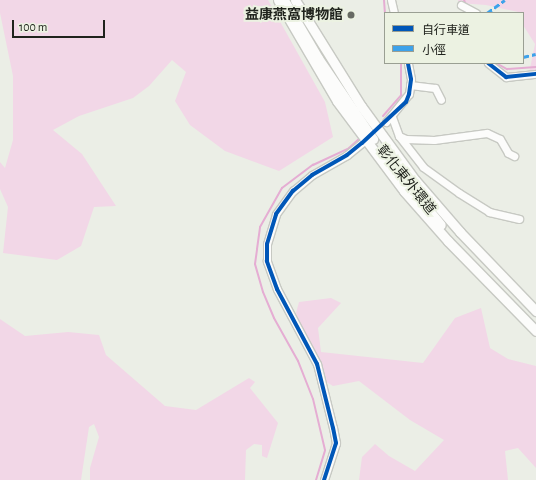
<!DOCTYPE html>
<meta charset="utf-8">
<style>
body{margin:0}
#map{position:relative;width:536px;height:480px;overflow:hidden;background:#ebeee6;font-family:"Alegreya Sans","Noto Sans TC",sans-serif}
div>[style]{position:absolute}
.green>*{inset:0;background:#f2d7e7}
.stream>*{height:2px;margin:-1px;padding:0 1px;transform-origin:1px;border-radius:1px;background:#e5add3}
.roads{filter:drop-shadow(1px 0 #c7c9c3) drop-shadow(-1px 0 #c7c9c3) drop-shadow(0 1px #c7c9c3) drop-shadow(0 -1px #c7c9c3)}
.minor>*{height:7px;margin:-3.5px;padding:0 3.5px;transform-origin:3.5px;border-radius:3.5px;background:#fcfcfb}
.major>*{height:9px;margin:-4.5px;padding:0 4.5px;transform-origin:4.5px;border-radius:4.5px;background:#fcfcfb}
.quiet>*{height:3px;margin-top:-1.5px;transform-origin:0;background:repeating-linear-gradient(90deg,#3da2ea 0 6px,transparent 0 9px)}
.cycleway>*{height:4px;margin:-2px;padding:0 2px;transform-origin:2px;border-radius:2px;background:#0057b8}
.dots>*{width:11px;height:11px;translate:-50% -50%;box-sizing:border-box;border:2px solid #ecf2e2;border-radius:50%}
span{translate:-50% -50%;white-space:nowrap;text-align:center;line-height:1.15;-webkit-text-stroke:4px #ecf2e2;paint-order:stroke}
.poi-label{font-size:14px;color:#20231d;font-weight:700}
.right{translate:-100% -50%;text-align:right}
.street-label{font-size:14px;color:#20231d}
.legend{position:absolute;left:384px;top:12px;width:140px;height:52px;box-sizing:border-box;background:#ecf2e2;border:1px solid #9a9f93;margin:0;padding:5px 7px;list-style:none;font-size:12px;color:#20231d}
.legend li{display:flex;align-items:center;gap:8px;height:20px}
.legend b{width:20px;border:1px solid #9a9f93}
.scale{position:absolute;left:12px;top:20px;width:93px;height:18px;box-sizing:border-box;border:2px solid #20231d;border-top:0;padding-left:5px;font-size:12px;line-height:14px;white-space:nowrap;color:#20231d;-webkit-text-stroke:3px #ecf2e2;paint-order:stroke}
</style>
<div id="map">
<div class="green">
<div style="clip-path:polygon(0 0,268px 0,325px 102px,333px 137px,279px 171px,225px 151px,190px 125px,175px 101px,186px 72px,172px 60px,149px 86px,133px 98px,79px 116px,53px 130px,82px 154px,116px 206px,94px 207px,81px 246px,57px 260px,3px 253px,8px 207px,0 189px,0 162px,5px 168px,13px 140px,13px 76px,0 13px)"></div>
<div style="clip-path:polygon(458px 0,536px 0,536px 75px,529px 73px,535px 44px,523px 25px,523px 13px,486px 5px,459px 3px)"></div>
<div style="clip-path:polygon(331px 298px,341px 303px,318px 328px,321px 352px,423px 363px,455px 318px,481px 308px,490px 348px,508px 359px,536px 366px,536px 468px,518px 448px,505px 451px,508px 480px,359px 480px,362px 457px,375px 444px,389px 456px,415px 471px,444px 440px,410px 420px,359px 381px,333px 386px,323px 380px,296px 313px,299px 302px)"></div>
<div style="clip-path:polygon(0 319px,25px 336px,68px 332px,99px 335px,106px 355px,165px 406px,196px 410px,249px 378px,255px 382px,250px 388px,278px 423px,267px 458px,262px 456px,262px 445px,254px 444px,246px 450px,245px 480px,90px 480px,90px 468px,99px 437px,94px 424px,89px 427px,81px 480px,0 480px)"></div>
</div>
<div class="stream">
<div style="left:384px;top:0;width:13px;rotate:86deg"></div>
<div style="left:464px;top:0;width:5px;rotate:68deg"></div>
<div style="left:496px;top:63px;width:13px;rotate:29deg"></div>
<div style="left:507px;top:69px;width:29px;rotate:-4deg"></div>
<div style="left:383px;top:116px;width:28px;rotate:-49deg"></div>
<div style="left:401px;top:95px;width:32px;rotate:-90deg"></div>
<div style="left:316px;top:480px;width:31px;rotate:-73deg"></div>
<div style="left:325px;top:450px;width:52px;rotate:-103.2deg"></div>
<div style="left:313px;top:399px;width:41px;rotate:-111.5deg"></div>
<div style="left:298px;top:361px;width:49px;rotate:-119.2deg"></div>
<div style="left:274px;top:318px;width:28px;rotate:-113deg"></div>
<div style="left:263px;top:292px;width:29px;rotate:-106deg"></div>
<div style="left:255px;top:264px;width:15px;rotate:-82deg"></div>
<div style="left:257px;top:249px;width:22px;rotate:-82deg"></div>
<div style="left:260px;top:227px;width:45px;rotate:-60.6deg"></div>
<div style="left:282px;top:188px;width:39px;rotate:-37deg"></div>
<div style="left:313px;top:165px;width:40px;rotate:-25deg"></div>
<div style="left:349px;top:148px;width:13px;rotate:-42deg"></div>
</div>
<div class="roads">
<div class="minor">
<div style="left:391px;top:0;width:13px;rotate:77deg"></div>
<div style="left:461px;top:5px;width:17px;rotate:28deg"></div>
<div style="left:488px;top:63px;width:23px;rotate:38deg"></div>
<div style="left:506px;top:77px;width:30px;rotate:-6deg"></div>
<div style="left:410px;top:85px;width:25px;rotate:7deg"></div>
<div style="left:435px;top:88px;width:13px;rotate:63deg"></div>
<div style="left:392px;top:117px;width:20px;rotate:70deg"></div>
<div style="left:399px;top:136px;width:8px;rotate:23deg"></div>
<div style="left:406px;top:139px;width:28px;rotate:2deg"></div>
<div style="left:434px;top:140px;width:53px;rotate:-7.5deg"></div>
<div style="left:487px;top:133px;width:14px;rotate:25deg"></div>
<div style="left:500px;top:139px;width:16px;rotate:60deg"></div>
<div style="left:508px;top:153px;width:7px;rotate:27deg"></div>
<div style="left:386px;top:122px;width:36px;rotate:-51deg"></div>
<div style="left:409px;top:94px;width:15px;rotate:-82deg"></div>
<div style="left:411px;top:79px;width:16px;rotate:-101deg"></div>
<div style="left:399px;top:136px;width:39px;rotate:52deg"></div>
<div style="left:423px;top:167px;width:44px;rotate:35.8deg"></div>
<div style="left:459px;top:193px;width:36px;rotate:32deg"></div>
<div style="left:489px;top:212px;width:31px;rotate:13deg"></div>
<div style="left:324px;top:480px;width:39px;rotate:-72deg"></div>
<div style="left:336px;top:443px;width:15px;rotate:-101deg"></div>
<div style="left:333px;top:428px;width:66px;rotate:-104deg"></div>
<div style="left:317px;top:364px;width:85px;rotate:-118.1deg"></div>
<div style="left:277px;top:289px;width:30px;rotate:-110deg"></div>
<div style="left:267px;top:261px;width:17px;rotate:-90deg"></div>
<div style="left:267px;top:244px;width:31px;rotate:-73deg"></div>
<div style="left:276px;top:214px;width:29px;rotate:-54deg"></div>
<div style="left:293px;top:191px;width:25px;rotate:-40deg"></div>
<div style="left:312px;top:175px;width:40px;rotate:-29.7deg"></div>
<div style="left:347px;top:155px;width:19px;rotate:-39deg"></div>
</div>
<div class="major">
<div style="left:278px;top:0;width:117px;rotate:59.7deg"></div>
<div style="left:337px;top:101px;width:112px;rotate:53.3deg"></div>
<div style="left:404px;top:191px;width:67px;rotate:48.7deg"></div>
<div style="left:448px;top:241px;width:126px;rotate:45.6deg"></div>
<div style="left:284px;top:0;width:67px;rotate:59.6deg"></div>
<div style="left:318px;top:58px;width:98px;rotate:55.8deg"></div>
<div style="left:295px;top:0;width:125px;rotate:58.1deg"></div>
<div style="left:361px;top:106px;width:92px;rotate:53.9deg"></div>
<div style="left:415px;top:180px;width:69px;rotate:49.1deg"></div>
<div style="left:460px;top:232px;width:110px;rotate:46.1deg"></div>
<div style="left:392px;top:165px;width:77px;rotate:50.8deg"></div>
</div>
</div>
<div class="quiet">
<div style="left:487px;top:13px;width:22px;rotate:-36deg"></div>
<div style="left:523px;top:57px;width:13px;rotate:-13deg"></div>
</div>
<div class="cycleway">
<div style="left:488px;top:63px;width:23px;rotate:38deg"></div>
<div style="left:506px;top:77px;width:30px;rotate:-6deg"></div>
<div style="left:324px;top:480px;width:39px;rotate:-72deg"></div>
<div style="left:336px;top:443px;width:15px;rotate:-101deg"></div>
<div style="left:333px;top:428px;width:66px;rotate:-104deg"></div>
<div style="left:317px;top:364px;width:85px;rotate:-118.1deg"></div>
<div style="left:277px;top:289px;width:30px;rotate:-110deg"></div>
<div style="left:267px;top:261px;width:17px;rotate:-90deg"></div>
<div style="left:267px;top:244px;width:31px;rotate:-73deg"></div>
<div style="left:276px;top:214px;width:29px;rotate:-54deg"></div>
<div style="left:293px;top:191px;width:25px;rotate:-40deg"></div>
<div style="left:312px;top:175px;width:40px;rotate:-29.7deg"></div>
<div style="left:347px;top:155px;width:19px;rotate:-39deg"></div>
<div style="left:362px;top:143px;width:60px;rotate:-43deg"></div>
<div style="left:406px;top:102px;width:9px;rotate:-69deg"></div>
<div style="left:409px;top:94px;width:15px;rotate:-82deg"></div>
<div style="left:411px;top:79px;width:16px;rotate:-101deg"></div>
</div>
<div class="dots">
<div style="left:351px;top:15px;background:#676a63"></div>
</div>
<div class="poi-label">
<span class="right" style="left:343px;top:15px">益康燕窩博物館</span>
</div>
<div class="street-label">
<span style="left:406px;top:180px;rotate:51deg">彰化東外環道</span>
</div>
<ul class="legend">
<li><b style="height:5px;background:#0057b8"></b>自行車道</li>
<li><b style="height:5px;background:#3da2ea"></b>小徑</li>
</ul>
<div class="scale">100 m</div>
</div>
